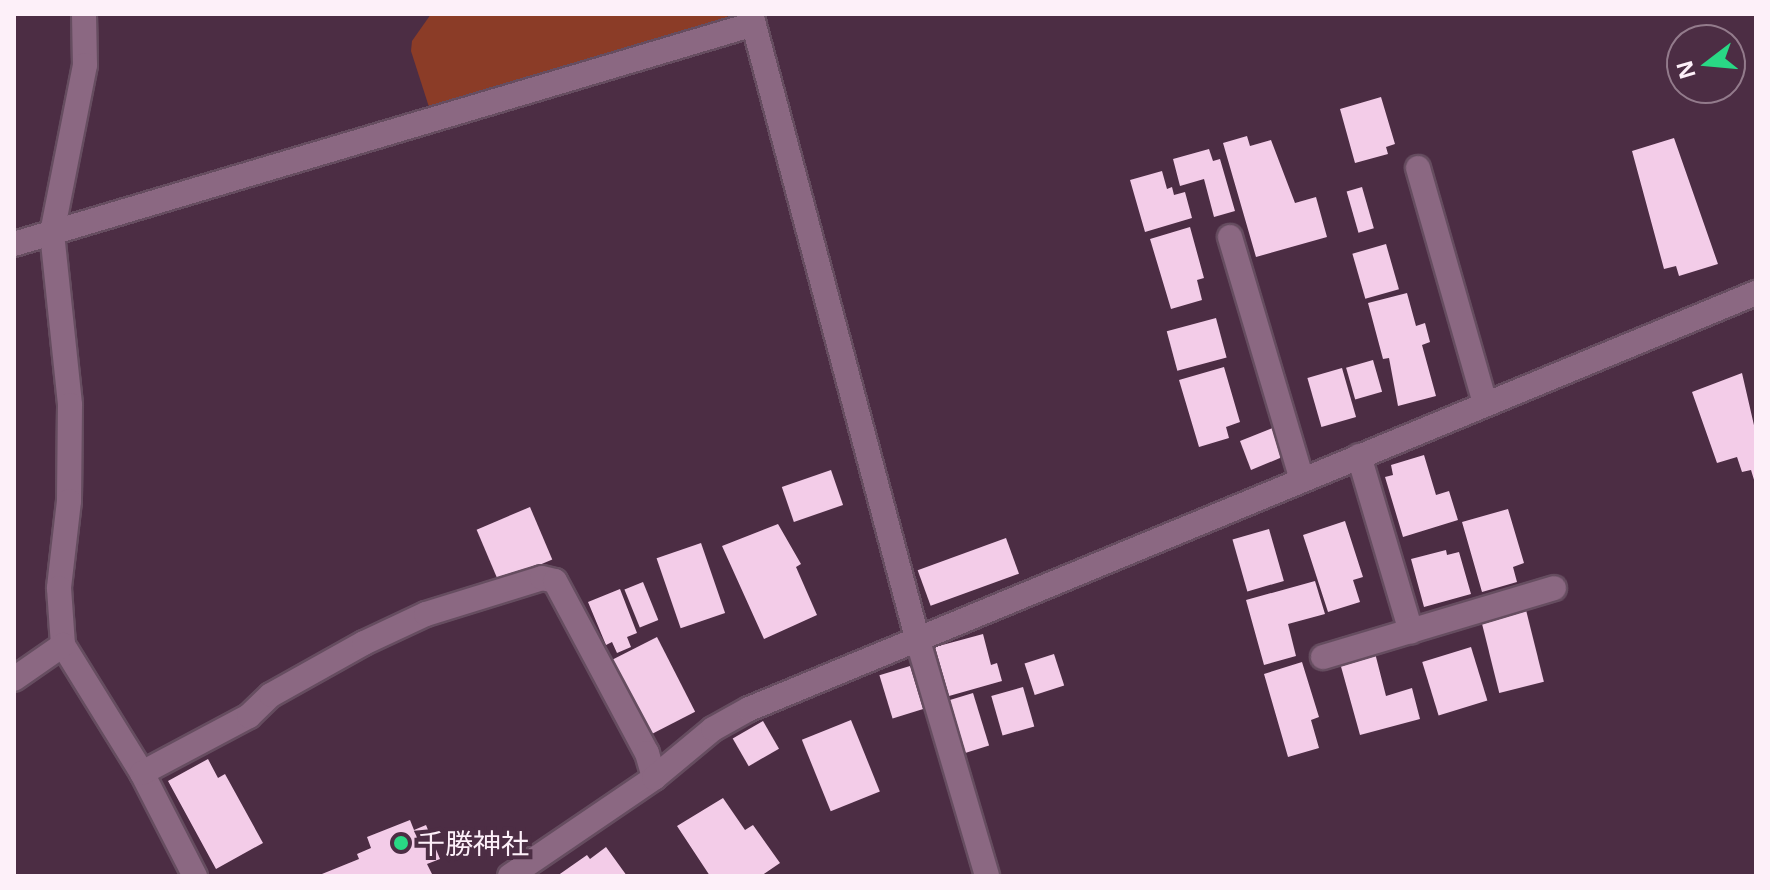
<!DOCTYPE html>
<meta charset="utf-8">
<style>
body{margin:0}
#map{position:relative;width:1770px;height:890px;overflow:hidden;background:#4c2d44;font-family:"Noto Sans","Noto Sans JP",sans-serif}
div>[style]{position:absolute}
.green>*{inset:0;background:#8b3c27}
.building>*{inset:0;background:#f3cce8;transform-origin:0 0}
.roads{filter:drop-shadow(2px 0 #664d60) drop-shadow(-2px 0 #664d60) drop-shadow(0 2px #664d60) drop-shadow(0 -2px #664d60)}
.minor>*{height:24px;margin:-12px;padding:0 12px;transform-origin:12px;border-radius:12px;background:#8b6882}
.dots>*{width:22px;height:22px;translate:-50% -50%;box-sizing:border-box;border:4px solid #4c2d44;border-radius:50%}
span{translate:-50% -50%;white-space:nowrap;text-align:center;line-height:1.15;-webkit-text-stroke:8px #4c2d44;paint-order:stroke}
.poi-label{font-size:28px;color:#fdf0f9}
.left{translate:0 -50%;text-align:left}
.frame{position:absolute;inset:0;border:16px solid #fdf0f9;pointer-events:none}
.north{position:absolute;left:1666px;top:24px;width:80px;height:80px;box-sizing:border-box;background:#4c2d44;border:2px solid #937b8c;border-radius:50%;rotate:254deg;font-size:22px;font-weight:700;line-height:32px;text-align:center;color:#fdf0f9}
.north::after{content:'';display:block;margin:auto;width:28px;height:36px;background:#29d885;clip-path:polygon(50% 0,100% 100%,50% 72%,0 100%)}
</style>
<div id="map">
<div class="green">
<div style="clip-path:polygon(431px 14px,727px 14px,728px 19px,429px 107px,411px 51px,412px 41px)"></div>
</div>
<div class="building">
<div style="clip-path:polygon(1381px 97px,1395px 144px,1386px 147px,1388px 154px,1355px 163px,1340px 109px)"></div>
<div style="clip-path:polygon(1247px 136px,1250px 146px,1271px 140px,1295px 203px,1316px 197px,1327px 237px,1256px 257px,1223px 143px)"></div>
<div style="clip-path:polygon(1674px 138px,1718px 264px,1679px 276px,1676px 266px,1664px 269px,1632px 151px)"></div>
<div style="clip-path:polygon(1209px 149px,1213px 161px,1220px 159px,1235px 211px,1214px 217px,1204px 179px,1180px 186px,1173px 159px)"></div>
<div style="clip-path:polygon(1162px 171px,1167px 189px,1172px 187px,1174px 195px,1185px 192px,1192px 218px,1145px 232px,1130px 180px)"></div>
<div style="left:1362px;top:187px;width:43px;height:16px;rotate:74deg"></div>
<div style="clip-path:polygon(1190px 227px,1204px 278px,1197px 280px,1202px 300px,1171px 309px,1150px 239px)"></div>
<div style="left:1386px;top:244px;width:47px;height:35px;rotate:74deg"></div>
<div style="clip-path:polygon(1407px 293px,1416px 326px,1425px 323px,1430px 342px,1422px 345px,1436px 396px,1398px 406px,1389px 358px,1383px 359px,1368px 303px)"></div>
<div style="left:1216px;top:318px;width:41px;height:51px;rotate:75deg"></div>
<div style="left:1373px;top:360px;width:33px;height:28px;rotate:74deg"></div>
<div style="clip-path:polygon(1224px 367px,1240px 422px,1226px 427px,1229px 438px,1199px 447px,1179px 380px)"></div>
<div style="left:1342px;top:368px;width:51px;height:36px;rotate:74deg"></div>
<div style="clip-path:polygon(1742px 373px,1756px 434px,1755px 483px,1751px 470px,1742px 472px,1737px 457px,1717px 463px,1692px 392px)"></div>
<div style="clip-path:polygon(1275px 427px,1284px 449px,1280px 458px,1251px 470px,1240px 441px)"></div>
<div style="clip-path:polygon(1424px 455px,1436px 495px,1449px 491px,1458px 520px,1403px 537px,1385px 477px,1393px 475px,1391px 465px)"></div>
<div style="left:831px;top:470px;width:37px;height:52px;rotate:71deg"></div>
<div style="left:530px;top:507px;width:57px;height:58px;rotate:67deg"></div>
<div style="clip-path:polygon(1508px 509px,1524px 563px,1513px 567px,1517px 582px,1482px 592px,1462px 522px)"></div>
<div style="clip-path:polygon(1345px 521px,1363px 577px,1353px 580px,1360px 602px,1328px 612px,1303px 535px)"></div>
<div style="clip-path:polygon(778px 524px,801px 564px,796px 567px,817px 615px,764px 639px,722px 546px)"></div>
<div style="left:1269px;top:529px;width:54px;height:38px;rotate:74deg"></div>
<div style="left:1006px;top:538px;width:38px;height:94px;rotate:70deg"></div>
<div style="left:701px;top:543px;width:74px;height:47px;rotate:71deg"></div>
<div style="clip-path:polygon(1446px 550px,1447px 555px,1459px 552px,1471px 594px,1424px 607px,1411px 559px)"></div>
<div style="clip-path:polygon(1315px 581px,1325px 614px,1288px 624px,1296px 656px,1264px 665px,1246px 600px)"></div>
<div style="left:643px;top:582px;width:41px;height:20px;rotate:68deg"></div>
<div style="clip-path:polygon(620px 589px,637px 633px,627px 637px,631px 647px,617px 653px,612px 642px,606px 645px,588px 602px)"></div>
<div style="left:1526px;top:610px;width:74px;height:46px;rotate:76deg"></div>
<div style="clip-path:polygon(983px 634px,991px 665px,997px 663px,1002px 681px,949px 696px,935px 647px)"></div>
<div style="left:657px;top:637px;width:84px;height:53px;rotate:63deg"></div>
<div style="left:1471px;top:647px;width:56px;height:51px;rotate:73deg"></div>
<div style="clip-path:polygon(1375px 653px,1386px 696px,1412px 688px,1420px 719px,1360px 735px,1340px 663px)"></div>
<div style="left:1054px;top:654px;width:33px;height:31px;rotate:72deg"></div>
<div style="clip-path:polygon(1302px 662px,1319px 717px,1311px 720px,1319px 748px,1288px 757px,1264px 674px)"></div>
<div style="left:910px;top:666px;width:45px;height:32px;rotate:73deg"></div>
<div style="left:1023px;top:687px;width:41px;height:33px;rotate:74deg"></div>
<div style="left:973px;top:693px;width:55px;height:25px;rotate:73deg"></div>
<div style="left:851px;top:720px;width:77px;height:53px;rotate:68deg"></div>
<div style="left:763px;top:721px;width:32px;height:35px;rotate:60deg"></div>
<div style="clip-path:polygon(208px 759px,218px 778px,225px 774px,263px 843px,216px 869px,168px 781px)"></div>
<div style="clip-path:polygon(723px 798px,745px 830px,753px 825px,780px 863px,761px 876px,710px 876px,677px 826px)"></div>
<div style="clip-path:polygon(410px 820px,414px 830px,426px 825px,440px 859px,427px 864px,433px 876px,317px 876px,359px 859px,357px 854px,371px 848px,367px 837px)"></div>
<div style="clip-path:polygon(606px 847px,627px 876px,557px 876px,587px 855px,590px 859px)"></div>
</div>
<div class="roads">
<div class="minor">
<div style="left:84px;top:14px;width:51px;rotate:88.9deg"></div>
<div style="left:85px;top:65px;width:171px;rotate:101.1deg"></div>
<div style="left:52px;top:233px;width:173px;rotate:84deg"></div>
<div style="left:70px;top:405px;width:96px;rotate:90.6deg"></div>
<div style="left:69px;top:501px;width:88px;rotate:96.6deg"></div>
<div style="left:59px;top:588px;width:57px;rotate:86deg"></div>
<div style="left:63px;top:645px;width:150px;rotate:58.3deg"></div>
<div style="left:142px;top:773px;width:116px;rotate:62.8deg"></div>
<div style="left:751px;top:14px;width:649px;rotate:75.09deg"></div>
<div style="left:918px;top:641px;width:245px;rotate:73.6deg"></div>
<div style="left:1418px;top:168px;width:244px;rotate:74.1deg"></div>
<div style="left:1230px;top:237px;width:253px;rotate:73.5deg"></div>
<div style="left:14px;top:244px;width:772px;rotate:-16.56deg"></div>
<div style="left:1359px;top:456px;width:183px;rotate:73.5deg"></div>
<div style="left:1323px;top:657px;width:241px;rotate:-16.6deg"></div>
<div style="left:14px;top:679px;width:60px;rotate:-34.8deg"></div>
<div style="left:142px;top:773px;width:121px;rotate:-28deg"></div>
<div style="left:249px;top:716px;width:30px;rotate:-44deg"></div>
<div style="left:271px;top:695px;width:107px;rotate:-29.2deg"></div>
<div style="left:364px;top:643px;width:68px;rotate:-25.1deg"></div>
<div style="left:426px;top:614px;width:121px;rotate:-17.2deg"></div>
<div style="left:542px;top:578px;width:13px;rotate:13deg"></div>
<div style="left:555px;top:581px;width:195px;rotate:61.9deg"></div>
<div style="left:647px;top:753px;width:26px;rotate:74deg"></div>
<div style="left:510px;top:876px;width:174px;rotate:-34.2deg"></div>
<div style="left:654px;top:778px;width:77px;rotate:-39.7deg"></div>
<div style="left:713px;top:729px;width:41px;rotate:-29.1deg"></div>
<div style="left:749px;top:709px;width:1090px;rotate:-22.45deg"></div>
</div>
</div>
<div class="dots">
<div style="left:401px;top:843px;background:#29d885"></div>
</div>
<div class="poi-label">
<span class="left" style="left:417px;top:843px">千勝神社</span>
</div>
<div class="frame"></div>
<div class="north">N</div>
</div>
